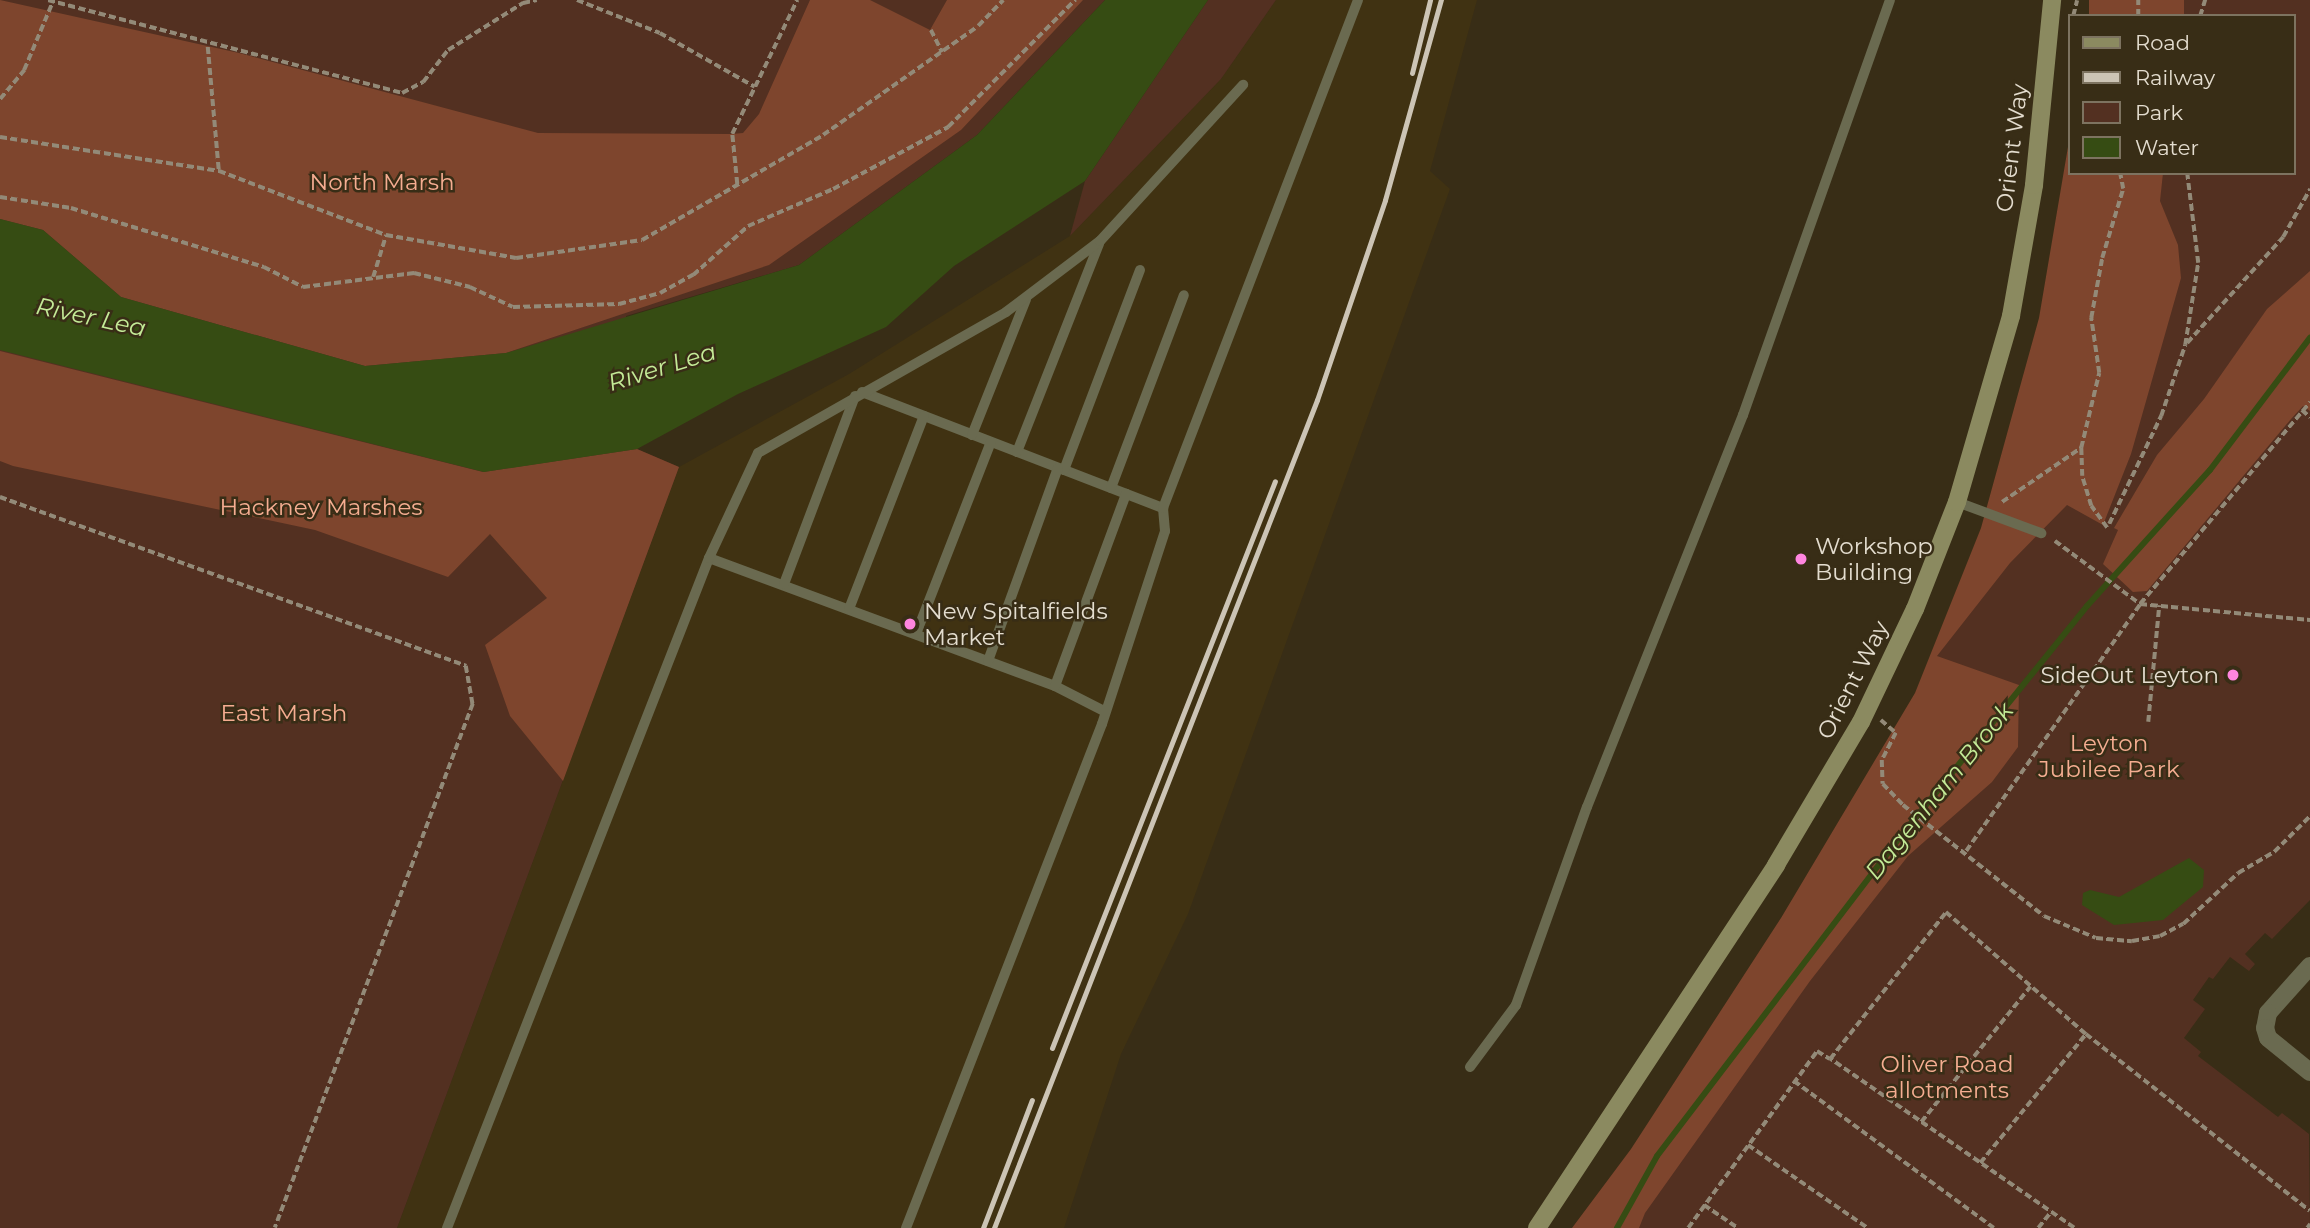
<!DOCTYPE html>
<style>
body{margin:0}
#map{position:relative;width:2310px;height:1228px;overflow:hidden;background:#382d16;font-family:Montserrat,sans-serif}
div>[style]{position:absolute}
.built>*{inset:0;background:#403212}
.green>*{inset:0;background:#533021}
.forest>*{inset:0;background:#7e452d;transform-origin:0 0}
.water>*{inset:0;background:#364c13}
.stream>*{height:6px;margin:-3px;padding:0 3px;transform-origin:3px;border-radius:3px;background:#364c13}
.path>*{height:3.5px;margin-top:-1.75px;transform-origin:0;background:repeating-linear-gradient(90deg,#938a78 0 7px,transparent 0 10.5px)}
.lane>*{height:10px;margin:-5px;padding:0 5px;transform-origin:5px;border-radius:5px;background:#6a6a50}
.street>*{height:18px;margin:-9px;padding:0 9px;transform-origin:9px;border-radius:9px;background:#6a6a50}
.secondary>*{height:18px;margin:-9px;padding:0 9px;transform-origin:9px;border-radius:9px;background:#8b8a60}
.rail>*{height:5px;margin:-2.5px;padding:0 2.5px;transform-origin:2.5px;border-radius:2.5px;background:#ccc4b5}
.dots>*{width:19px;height:19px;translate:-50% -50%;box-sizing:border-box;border:4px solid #382d16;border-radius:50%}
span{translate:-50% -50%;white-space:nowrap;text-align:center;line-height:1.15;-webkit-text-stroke:5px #382d16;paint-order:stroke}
.street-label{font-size:23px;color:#e4ddcf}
.park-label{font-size:23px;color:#f5ad91}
.poi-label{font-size:23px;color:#e4ddcf}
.left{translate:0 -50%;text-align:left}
.right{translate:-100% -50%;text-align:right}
.water-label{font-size:24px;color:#c4eb97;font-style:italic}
.legend{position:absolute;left:2068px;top:14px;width:228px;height:161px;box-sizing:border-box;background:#382d16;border:2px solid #7d7360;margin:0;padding:9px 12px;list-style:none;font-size:21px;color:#e4ddcf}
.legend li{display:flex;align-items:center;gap:14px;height:35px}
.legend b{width:35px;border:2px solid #7d7360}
</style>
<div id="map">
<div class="built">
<div style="clip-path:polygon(1276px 0,1477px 0,1430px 171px,1450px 189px,1188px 914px,1121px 1054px,1064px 1228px,397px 1228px,679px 467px,849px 374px,1070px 236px,1221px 79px)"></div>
</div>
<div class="green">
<div style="clip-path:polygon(0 0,1105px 0,977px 135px,799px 265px,626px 316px,637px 449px,679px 467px,397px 1228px,0 1228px)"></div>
<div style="clip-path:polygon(1208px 0,1276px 0,1221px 79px,1070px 236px,1085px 181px)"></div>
<div style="clip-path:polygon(2093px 0,2310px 0,2310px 900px,2272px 939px,2265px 933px,2245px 954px,2255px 964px,2249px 971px,2230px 957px,2213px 979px,2209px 977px,2193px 1000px,2205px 1009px,2184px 1038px,2201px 1052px,2198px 1056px,2278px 1117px,2282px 1113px,2309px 1134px,2310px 1228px,1594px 1228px,1853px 820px,1953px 622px,2037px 387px,2074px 173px,2294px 173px,2294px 16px,2092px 16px)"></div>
</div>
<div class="forest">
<div style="clip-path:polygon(0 0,239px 53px,538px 133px,732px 134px,743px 133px,759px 114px,810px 0,870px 0,930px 30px,947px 0,1083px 0,961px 130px,769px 265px,506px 353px,365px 366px,121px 297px,43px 230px,0 219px)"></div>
<div style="left:2089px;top:0;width:95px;height:16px"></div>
<div style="clip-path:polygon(2070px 135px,2070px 173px,2163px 173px,2160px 201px,2178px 245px,2181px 278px,2131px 454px,2103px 525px,2067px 505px,2010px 563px,1937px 656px,2019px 685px,2018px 747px,1992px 782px,1908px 856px,1810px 981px,1645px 1213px,1639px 1228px,1572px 1228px,1631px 1149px,1781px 918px,1915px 693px,1981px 528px,2039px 318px)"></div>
<div style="clip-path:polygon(2310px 271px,2310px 411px,2303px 406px,2291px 419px,2147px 591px,2133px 592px,2103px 564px,2118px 530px,2114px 528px,2157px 455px,2204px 399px,2267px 309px)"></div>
<div style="clip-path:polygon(0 351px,483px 472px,637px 449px,679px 467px,563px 781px,510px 716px,485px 645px,547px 598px,490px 534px,448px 577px,315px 530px,13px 466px,0 461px)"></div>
</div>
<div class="water">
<div style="clip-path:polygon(1105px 0,1208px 0,1085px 181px,954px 266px,886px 327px,738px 394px,637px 449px,484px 472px,0 350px,0 219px,43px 230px,121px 297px,365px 366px,506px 353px,799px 265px,977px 135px)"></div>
<div style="clip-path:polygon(2189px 858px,2204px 870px,2203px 887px,2163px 920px,2114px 925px,2082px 905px,2083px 893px,2090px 890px,2119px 897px)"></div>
</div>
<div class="stream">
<div style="left:1617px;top:1228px;width:82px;rotate:-60.9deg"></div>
<div style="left:1657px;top:1156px;width:407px;rotate:-52.7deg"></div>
<div style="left:1904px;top:832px;width:291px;rotate:-51deg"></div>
<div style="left:2087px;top:606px;width:183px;rotate:-47.9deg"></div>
<div style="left:2210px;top:470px;width:166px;rotate:-52.9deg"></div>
</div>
<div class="path">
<div style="left:48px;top:0;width:366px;rotate:14.7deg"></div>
<div style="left:402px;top:93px;width:24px;rotate:-28deg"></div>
<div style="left:423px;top:82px;width:41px;rotate:-52deg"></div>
<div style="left:448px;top:50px;width:89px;rotate:-32.1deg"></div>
<div style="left:523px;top:3px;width:14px;rotate:-12deg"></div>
<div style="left:577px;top:0;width:89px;rotate:21.7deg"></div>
<div style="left:660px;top:33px;width:109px;rotate:29.6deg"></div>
<div style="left:2073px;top:16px;width:16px;rotate:-76deg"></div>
<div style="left:2138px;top:16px;width:16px;rotate:-90deg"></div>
<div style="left:2200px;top:16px;width:17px;rotate:-73deg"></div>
<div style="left:931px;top:30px;width:25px;rotate:63deg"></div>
<div style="left:208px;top:47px;width:124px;rotate:84.9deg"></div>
<div style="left:0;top:99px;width:38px;rotate:-50deg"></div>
<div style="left:24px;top:70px;width:75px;rotate:-67.2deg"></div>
<div style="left:0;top:137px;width:222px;rotate:8.8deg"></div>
<div style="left:219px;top:171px;width:179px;rotate:21deg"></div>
<div style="left:386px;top:235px;width:132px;rotate:10deg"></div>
<div style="left:516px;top:258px;width:127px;rotate:-8.1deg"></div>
<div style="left:642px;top:240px;width:209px;rotate:-30.1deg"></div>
<div style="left:823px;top:135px;width:189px;rotate:-35.1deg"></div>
<div style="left:978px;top:26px;width:36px;rotate:-46deg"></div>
<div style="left:737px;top:184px;width:50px;rotate:-95.7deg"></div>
<div style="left:732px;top:134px;width:149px;rotate:-64.1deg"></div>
<div style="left:0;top:197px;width:72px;rotate:8.8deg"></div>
<div style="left:71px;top:208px;width:202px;rotate:17deg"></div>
<div style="left:264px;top:267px;width:44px;rotate:27.1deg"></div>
<div style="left:303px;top:287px;width:112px;rotate:-7.2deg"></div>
<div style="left:414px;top:273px;width:58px;rotate:14deg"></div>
<div style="left:470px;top:287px;width:47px;rotate:24.9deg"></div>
<div style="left:513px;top:307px;width:106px;rotate:-1.6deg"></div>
<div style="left:619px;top:304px;width:42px;rotate:-15deg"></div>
<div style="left:660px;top:293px;width:38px;rotate:-29deg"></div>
<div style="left:693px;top:275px;width:74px;rotate:-41.7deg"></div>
<div style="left:748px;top:226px;width:93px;rotate:-23.5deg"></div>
<div style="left:833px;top:189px;width:131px;rotate:-28.3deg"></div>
<div style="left:948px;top:127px;width:180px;rotate:-45deg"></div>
<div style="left:373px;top:277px;width:44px;rotate:-72.8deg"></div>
<div style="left:2187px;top:343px;width:143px;rotate:-47.8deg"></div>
<div style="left:2283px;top:237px;width:55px;rotate:-60.6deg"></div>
<div style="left:2302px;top:410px;width:11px;rotate:41deg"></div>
<div style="left:0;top:497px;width:496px;rotate:19.9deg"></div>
<div style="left:466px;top:666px;width:39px;rotate:80deg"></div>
<div style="left:473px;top:704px;width:560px;rotate:110.7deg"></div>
<div style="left:2002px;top:502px;width:96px;rotate:-34.4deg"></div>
<div style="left:2109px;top:524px;width:120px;rotate:-64.3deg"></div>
<div style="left:2161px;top:416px;width:75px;rotate:-71.3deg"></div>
<div style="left:2185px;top:345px;width:83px;rotate:-81deg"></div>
<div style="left:2198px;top:263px;width:91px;rotate:-97deg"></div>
<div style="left:2107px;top:528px;width:27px;rotate:-126deg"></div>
<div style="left:2091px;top:506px;width:31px;rotate:-107deg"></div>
<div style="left:2082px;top:476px;width:28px;rotate:-92deg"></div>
<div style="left:2081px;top:448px;width:77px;rotate:-76.5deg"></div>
<div style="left:2099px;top:373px;width:56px;rotate:-98.3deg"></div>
<div style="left:2091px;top:318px;width:61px;rotate:-79.6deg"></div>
<div style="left:2102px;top:258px;width:72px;rotate:-73.1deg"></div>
<div style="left:2123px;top:189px;width:16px;rotate:-101deg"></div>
<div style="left:2055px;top:541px;width:106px;rotate:36.5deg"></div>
<div style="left:2140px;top:604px;width:171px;rotate:5.4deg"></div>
<div style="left:1881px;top:720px;width:20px;rotate:41deg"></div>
<div style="left:1896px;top:733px;width:30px;rotate:117deg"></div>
<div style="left:1882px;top:760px;width:24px;rotate:88deg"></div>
<div style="left:1883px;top:784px;width:29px;rotate:46deg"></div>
<div style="left:2148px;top:722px;width:117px;rotate:-84.6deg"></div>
<div style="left:1903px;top:805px;width:179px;rotate:38.2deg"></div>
<div style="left:2044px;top:916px;width:56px;rotate:22.9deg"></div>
<div style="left:2096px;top:938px;width:36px;rotate:5deg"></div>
<div style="left:2132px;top:941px;width:28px;rotate:-10deg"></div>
<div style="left:2160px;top:936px;width:26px;rotate:-28deg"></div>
<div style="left:2183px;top:924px;width:75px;rotate:-42.8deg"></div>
<div style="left:2238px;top:873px;width:42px;rotate:-30.3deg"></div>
<div style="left:2274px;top:852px;width:51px;rotate:-45deg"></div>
<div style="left:1966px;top:851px;width:302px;rotate:-54.8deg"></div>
<div style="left:2140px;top:604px;width:264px;rotate:-49.9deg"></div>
<div style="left:1794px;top:1081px;width:248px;rotate:36.3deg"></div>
<div style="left:1921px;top:1122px;width:174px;rotate:-51.1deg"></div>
<div style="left:1748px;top:1145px;width:146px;rotate:34.7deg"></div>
<div style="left:1980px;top:1163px;width:167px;rotate:-50.6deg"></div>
<div style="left:1704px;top:1205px;width:41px;rotate:34.1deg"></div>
<div style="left:1688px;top:1228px;width:219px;rotate:-53.9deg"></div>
<div style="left:1817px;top:1051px;width:15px;rotate:32deg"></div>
<div style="left:2038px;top:1228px;width:21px;rotate:-51deg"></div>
<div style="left:2074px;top:1228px;width:297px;rotate:-145.3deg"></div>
<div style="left:1830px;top:1059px;width:187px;rotate:-51.7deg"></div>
<div style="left:1946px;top:912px;width:186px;rotate:41.1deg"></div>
<div style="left:2086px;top:1034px;width:285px;rotate:38.3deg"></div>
<div style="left:2307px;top:1228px;width:5px;rotate:-53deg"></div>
</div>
<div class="lane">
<div style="left:862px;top:392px;width:323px;rotate:21.1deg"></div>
<div style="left:972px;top:435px;width:146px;rotate:-68.3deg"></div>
<div style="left:1017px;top:452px;width:224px;rotate:-68.5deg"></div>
<div style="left:1064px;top:470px;width:214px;rotate:-69.2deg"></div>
<div style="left:1111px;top:488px;width:206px;rotate:-69.3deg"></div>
<div style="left:1957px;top:502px;width:90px;rotate:20.3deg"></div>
<div style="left:709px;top:558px;width:369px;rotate:20.3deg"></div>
<div style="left:1055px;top:686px;width:55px;rotate:27deg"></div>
<div style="left:784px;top:584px;width:201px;rotate:-69.3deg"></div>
<div style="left:849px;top:609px;width:207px;rotate:-68.8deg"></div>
<div style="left:916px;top:634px;width:206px;rotate:-68.7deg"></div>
<div style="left:988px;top:661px;width:205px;rotate:-70.1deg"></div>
<div style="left:1055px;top:686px;width:205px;rotate:-69.7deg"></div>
<div style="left:1470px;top:1067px;width:77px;rotate:-53.4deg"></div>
<div style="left:1516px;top:1005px;width:210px;rotate:-70.3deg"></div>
<div style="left:1587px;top:807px;width:422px;rotate:-68.3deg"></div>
<div style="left:1743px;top:415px;width:440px;rotate:-70.5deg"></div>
<div style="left:447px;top:1228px;width:719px;rotate:-68.64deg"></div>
<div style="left:709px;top:558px;width:116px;rotate:-65deg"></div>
<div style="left:758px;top:453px;width:285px;rotate:-29.6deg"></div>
<div style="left:1006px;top:312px;width:118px;rotate:-37.1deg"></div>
<div style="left:1100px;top:241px;width:212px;rotate:-47.5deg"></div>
<div style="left:906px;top:1228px;width:541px;rotate:-68.75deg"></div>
<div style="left:1102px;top:724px;width:203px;rotate:-71.9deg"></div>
<div style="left:1165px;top:531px;width:23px;rotate:-95deg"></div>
<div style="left:1163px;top:508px;width:544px;rotate:-69deg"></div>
</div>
<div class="street">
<div style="left:2310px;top:966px;width:63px;rotate:131.8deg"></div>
<div style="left:2268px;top:1013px;width:15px;rotate:101deg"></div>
<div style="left:2265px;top:1028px;width:10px;rotate:73deg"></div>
<div style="left:2268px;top:1038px;width:54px;rotate:39deg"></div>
</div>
<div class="secondary">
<div style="left:1537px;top:1228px;width:435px;rotate:-56.6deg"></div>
<div style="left:1776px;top:865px;width:166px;rotate:-59.3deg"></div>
<div style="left:1861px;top:722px;width:125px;rotate:-64.5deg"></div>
<div style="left:1915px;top:609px;width:115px;rotate:-68.6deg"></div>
<div style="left:1957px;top:502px;width:194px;rotate:-73.8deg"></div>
<div style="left:2011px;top:316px;width:133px;rotate:-80deg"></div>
<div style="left:2034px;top:185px;width:186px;rotate:-84.4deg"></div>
</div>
<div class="rail">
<div style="left:1412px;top:73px;width:75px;rotate:-76.1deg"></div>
<div style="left:1052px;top:1048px;width:609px;rotate:-68.53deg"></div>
<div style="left:983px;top:1228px;width:137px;rotate:-69.1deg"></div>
<div style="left:994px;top:1228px;width:889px;rotate:-68.69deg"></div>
<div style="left:1317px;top:400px;width:211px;rotate:-71.2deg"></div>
<div style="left:1385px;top:200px;width:208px;rotate:-74.4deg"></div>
</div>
<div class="dots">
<div style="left:1801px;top:559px;background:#ff85df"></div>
<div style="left:910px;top:624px;background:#ff85df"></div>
<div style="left:2233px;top:675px;background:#ff85df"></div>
</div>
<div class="street-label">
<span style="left:2012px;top:148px;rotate:-83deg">Orient Way</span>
<span style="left:1853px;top:680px;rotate:-63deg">Orient Way</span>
</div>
<div class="park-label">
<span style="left:382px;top:182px">North Marsh</span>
<span style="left:321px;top:507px">Hackney Marshes</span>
<span style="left:284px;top:713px">East Marsh</span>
<span style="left:2109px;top:756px">Leyton<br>Jubilee Park</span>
<span style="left:1947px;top:1077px">Oliver Road<br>allotments</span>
</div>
<div class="poi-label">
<span class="left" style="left:1815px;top:559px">Workshop<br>Building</span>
<span class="left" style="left:924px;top:624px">New Spitalfields<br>Market</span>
<span class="right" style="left:2219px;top:675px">SideOut Leyton</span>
</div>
<div class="water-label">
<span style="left:91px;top:317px;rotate:12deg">River Lea</span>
<span style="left:662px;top:367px;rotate:-17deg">River Lea</span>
<span style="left:1939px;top:791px;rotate:-51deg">Dagenham Brook</span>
</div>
<ul class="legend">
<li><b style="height:9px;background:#8b8a60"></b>Road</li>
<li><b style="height:9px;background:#ccc4b5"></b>Railway</li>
<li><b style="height:19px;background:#533021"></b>Park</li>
<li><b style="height:19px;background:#364c13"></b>Water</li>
</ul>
</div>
